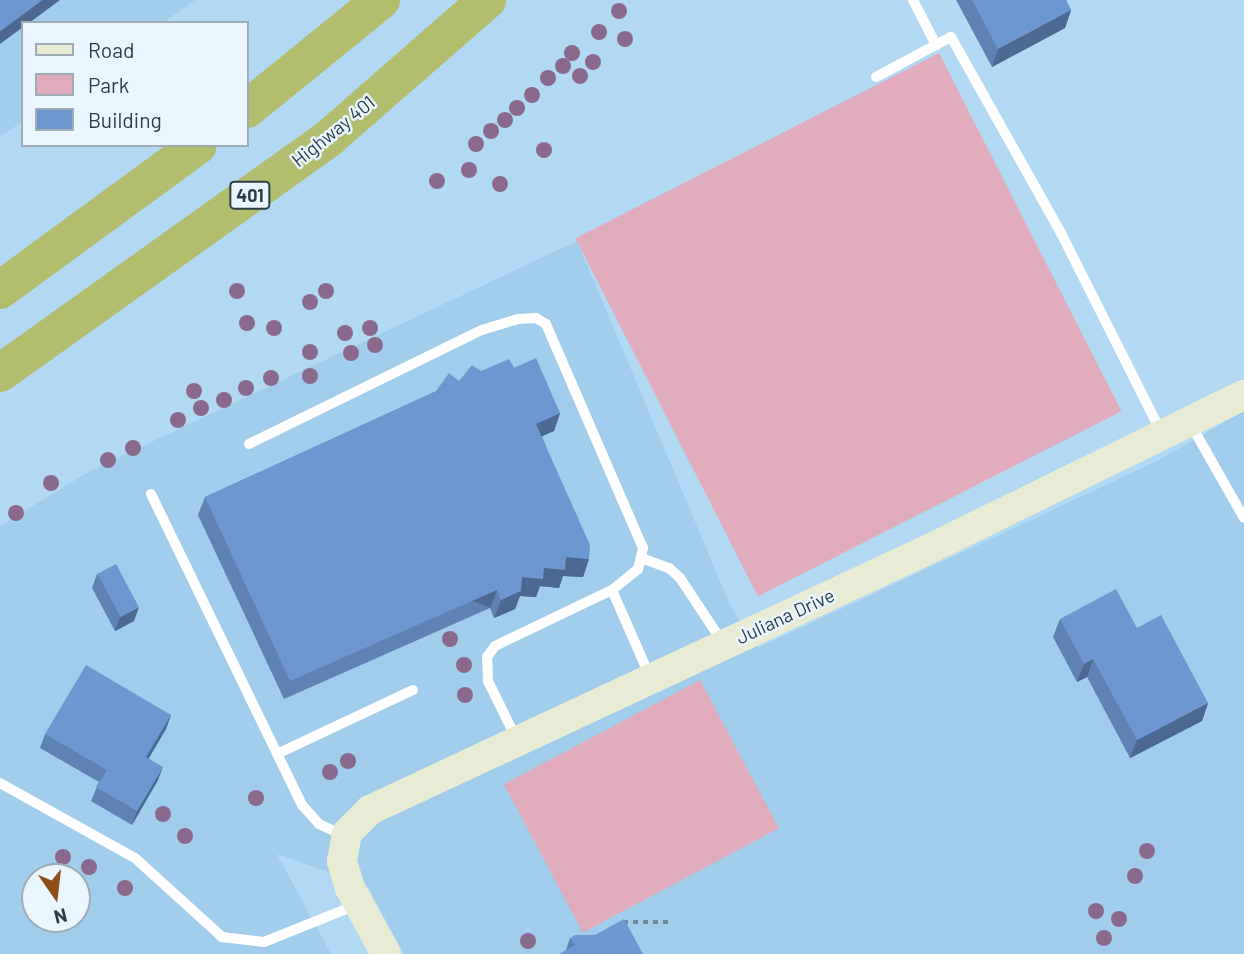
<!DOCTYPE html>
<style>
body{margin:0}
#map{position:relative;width:1244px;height:954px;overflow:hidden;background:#b1d9f3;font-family:Barlow,sans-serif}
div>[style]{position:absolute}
.built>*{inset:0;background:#9fcdeb}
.green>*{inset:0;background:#e0abbd;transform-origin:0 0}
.path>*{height:3.5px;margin-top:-1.75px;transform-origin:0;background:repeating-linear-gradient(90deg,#6e8a9c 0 5px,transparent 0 10px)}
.lane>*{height:10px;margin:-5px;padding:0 5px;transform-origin:5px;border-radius:5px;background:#fff}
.secondary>*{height:30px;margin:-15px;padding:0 15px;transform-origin:15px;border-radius:15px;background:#e8ecd4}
.highway>*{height:38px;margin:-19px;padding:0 19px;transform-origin:19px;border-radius:19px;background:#b2be6e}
.trees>*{width:16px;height:16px;margin:-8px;border-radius:50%;background:#896a8e}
.wall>*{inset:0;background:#5e82b2}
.shaded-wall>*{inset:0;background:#4c6a91;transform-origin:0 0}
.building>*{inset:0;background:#6d97cf;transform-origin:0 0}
span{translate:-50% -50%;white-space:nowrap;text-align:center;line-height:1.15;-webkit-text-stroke:5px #eaf6fe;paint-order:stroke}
.shield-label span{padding:2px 5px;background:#eaf6fe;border:2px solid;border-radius:5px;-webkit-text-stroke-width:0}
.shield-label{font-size:18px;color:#2d3d48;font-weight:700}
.street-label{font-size:19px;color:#2d3d48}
.legend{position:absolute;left:21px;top:21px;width:228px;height:126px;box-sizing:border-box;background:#eaf6fe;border:2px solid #9eacb5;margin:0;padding:9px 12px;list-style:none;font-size:21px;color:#2d3d48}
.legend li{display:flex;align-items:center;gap:14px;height:35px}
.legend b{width:35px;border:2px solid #9eacb5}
.north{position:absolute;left:21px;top:863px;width:70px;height:70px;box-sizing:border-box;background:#eaf6fe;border:2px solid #9eacb5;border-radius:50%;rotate:166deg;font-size:19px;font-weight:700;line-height:28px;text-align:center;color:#2d3d48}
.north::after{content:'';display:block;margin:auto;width:24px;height:32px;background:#8e4e17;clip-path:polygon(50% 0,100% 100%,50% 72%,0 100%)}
</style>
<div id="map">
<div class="built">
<div style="clip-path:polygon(0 0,195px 0,163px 23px,23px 23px,23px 121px,0 137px)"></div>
<div style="clip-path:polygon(evenodd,577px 241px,731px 607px,758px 648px,1157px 461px,1244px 411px,1244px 954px,404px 954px,367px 885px,277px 854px,331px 954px,0 954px,0 526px,90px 471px,577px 241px,35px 877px,77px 877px,77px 919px,35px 919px,35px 877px)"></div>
</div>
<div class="green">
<div style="left:939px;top:53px;width:402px;height:408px;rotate:63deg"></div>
<div style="left:700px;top:680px;width:168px;height:222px;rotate:62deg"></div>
</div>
<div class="path">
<div style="left:623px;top:922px;width:47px"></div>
</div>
<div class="lane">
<div style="left:913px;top:0;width:51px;rotate:62.9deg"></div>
<div style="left:876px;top:77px;width:85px;rotate:-28.1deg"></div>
<div style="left:951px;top:37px;width:227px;rotate:60.7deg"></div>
<div style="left:1062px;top:235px;width:220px;rotate:63.3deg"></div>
<div style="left:1190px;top:423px;width:109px;rotate:60.4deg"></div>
<div style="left:249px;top:444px;width:259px;rotate:-26.1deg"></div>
<div style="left:482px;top:330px;width:38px;rotate:-17deg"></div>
<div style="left:518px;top:319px;width:18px;rotate:-3deg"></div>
<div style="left:536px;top:318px;width:12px;rotate:31deg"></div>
<div style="left:546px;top:324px;width:244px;rotate:66.6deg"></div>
<div style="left:643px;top:548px;width:22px;rotate:103deg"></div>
<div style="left:638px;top:569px;width:33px;rotate:141deg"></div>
<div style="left:612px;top:590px;width:95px;rotate:66.4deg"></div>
<div style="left:151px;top:494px;width:346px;rotate:64.1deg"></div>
<div style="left:302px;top:805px;width:25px;rotate:48deg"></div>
<div style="left:319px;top:824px;width:26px;rotate:25deg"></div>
<div style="left:644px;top:559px;width:27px;rotate:20deg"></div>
<div style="left:669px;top:568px;width:15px;rotate:42deg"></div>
<div style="left:680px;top:578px;width:78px;rotate:56.5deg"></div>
<div style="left:516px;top:738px;width:64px;rotate:-116.2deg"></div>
<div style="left:488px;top:681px;width:24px;rotate:-92deg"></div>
<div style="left:487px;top:657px;width:14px;rotate:-54deg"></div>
<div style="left:495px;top:646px;width:130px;rotate:-25.6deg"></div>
<div style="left:279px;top:753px;width:148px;rotate:-25.2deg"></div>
<div style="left:0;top:783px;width:154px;rotate:29.1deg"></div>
<div style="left:135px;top:858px;width:118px;rotate:42.2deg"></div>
<div style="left:222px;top:937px;width:42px;rotate:6.8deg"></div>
<div style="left:264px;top:942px;width:99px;rotate:-21.9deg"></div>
</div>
<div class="secondary">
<div style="left:386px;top:954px;width:75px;rotate:-118.6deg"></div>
<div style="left:350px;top:888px;width:28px;rotate:-107deg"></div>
<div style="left:342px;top:861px;width:28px;rotate:-80deg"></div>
<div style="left:347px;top:833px;width:33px;rotate:-45deg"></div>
<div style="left:370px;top:810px;width:612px;rotate:-25.02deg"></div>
<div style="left:925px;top:551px;width:355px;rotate:-26.1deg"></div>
</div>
<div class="highway">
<div style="left:247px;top:109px;width:173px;rotate:-39.1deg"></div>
<div style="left:0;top:290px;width:245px;rotate:-36.2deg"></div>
<div style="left:0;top:373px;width:404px;rotate:-35.5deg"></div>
<div style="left:329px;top:138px;width:210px;rotate:-41.1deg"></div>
</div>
<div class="trees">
<div style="left:619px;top:11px"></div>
<div style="left:599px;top:32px"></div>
<div style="left:625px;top:39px"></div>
<div style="left:572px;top:53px"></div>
<div style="left:593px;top:62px"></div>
<div style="left:563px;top:66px"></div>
<div style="left:580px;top:76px"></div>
<div style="left:548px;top:78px"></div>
<div style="left:532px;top:95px"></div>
<div style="left:517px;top:108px"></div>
<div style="left:505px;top:120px"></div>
<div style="left:491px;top:131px"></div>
<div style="left:476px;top:144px"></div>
<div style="left:544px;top:150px"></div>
<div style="left:469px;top:170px"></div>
<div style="left:437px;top:181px"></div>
<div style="left:500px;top:184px"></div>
<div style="left:237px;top:291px"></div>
<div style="left:326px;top:291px"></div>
<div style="left:310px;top:302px"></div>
<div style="left:247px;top:323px"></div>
<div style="left:274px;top:328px"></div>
<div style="left:370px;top:328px"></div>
<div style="left:345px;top:333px"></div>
<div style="left:375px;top:345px"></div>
<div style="left:310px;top:352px"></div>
<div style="left:351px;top:353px"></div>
<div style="left:310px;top:376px"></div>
<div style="left:271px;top:378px"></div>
<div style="left:246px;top:388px"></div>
<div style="left:194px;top:391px"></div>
<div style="left:224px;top:400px"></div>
<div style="left:201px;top:408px"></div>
<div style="left:178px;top:420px"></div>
<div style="left:133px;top:448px"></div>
<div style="left:108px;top:460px"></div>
<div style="left:51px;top:483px"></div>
<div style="left:16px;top:513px"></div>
<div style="left:450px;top:639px"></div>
<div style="left:464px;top:665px"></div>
<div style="left:465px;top:695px"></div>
<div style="left:348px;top:761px"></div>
<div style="left:330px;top:772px"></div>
<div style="left:256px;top:798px"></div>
<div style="left:163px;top:814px"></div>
<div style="left:185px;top:836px"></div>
<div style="left:1147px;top:851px"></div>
<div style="left:63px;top:857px"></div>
<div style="left:89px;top:867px"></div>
<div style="left:1135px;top:876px"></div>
<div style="left:125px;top:888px"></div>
<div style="left:1096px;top:911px"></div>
<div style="left:1119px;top:919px"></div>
<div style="left:1104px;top:938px"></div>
<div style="left:528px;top:941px"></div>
</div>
<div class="wall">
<div style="clip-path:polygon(956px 0,1066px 0,1071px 10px,1065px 28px,992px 67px)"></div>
<div style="clip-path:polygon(514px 368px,560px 413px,554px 431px,542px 436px,589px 559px,583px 577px,563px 576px,559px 588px,540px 586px,536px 597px,520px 596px,515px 609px,494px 618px,490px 608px,284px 699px,198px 515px,205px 497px,481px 371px)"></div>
<div style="clip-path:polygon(97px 574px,134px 621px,115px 631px,92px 588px)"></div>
<div style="clip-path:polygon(1060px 619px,1137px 628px,1208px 703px,1202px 721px,1130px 758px,1087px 677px,1077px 682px,1053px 637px)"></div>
<div style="clip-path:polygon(171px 715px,166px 729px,149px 758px,158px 780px,132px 825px,91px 801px,99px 782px,40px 748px,45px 734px)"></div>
<div style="clip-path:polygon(570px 938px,643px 954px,566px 950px)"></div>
</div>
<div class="shaded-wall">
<div style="clip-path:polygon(42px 0,60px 0,29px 23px,23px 23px,23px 27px,0 44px,0 31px)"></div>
<div style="clip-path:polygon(1071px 10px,1065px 28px,992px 67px,998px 49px)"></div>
<div style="clip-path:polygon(560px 413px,554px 431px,529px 442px,536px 424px)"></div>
<div style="clip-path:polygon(566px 557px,589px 559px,583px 577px,563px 576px,559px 588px,540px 586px,536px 597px,520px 596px,515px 609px,494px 618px,501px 600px,522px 577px)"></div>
<div style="left:497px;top:590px;width:19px;height:226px;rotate:111deg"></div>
<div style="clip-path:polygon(139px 607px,134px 621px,115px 631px,120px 617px)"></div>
<div style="clip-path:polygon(1093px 659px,1087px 677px,1077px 682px,1084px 664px)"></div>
<div style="clip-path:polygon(1208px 703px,1202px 721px,1130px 758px,1137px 740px)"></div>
<div style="clip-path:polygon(171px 715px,166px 729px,141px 771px,146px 757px)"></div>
<div style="clip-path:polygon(163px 767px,158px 780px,132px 825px,137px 811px)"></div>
</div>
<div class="building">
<div style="clip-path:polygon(0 0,42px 0,0 31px)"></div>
<div style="clip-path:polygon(972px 0,1066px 0,1071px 10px,998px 49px)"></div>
<div style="clip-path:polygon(536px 358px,560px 413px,536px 424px,590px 545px,589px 559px,566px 557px,565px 570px,544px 568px,543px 579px,522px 577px,521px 591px,501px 600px,497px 590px,290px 681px,205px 497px,436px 391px,449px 373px,459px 381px,472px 365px,481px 371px,509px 359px,514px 368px)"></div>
<div style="left:116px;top:564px;width:49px;height:21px;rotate:62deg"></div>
<div style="clip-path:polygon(1116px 589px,1137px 628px,1161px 615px,1208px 703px,1137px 740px,1093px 659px,1084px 664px,1060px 619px)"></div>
<div style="clip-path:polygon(86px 665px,171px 715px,146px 757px,163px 767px,137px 811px,96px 787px,107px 770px,45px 734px)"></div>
<div style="clip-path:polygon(624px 919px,643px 954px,559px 954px,575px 945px,570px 938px,575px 935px,595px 935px)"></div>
</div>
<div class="shield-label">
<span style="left:250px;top:195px">401</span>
</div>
<div class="street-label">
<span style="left:333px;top:131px;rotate:-39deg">Highway 401</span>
<span style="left:785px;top:616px;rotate:-25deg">Juliana Drive</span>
</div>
<ul class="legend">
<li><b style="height:9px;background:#e8ecd4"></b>Road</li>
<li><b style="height:19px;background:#e0abbd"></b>Park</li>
<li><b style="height:19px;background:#6d97cf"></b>Building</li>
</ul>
<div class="north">N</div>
</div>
